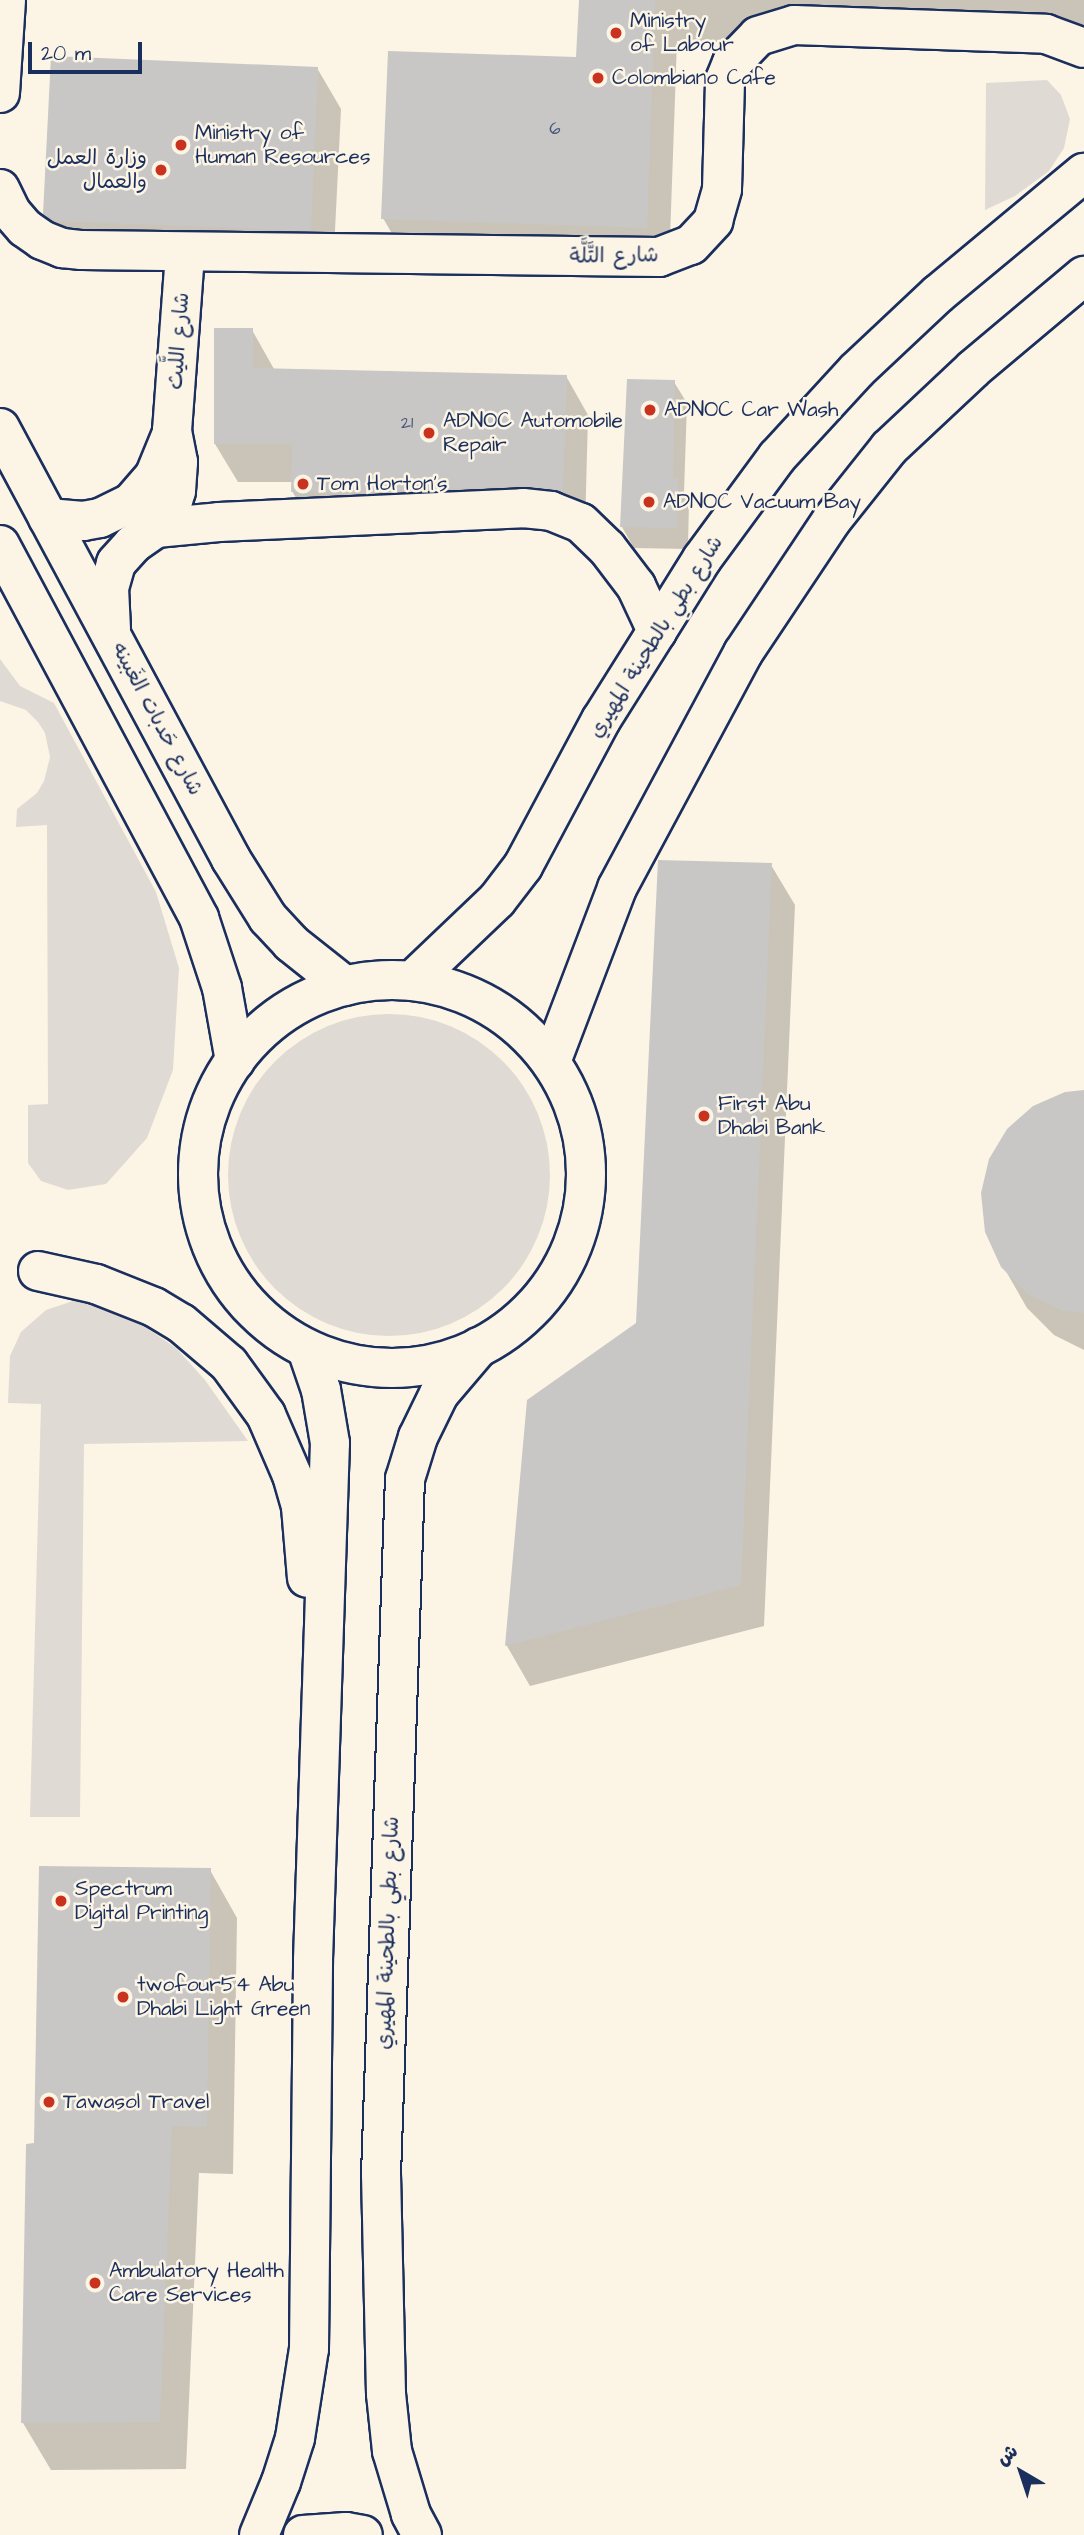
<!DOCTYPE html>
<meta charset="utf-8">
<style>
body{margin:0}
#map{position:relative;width:1084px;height:2535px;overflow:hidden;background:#fcf5e5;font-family:"Architects Daughter","Playpen Sans Arabic",sans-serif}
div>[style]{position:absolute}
.green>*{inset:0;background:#dfdbd4}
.round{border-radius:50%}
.shadow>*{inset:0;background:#0003}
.building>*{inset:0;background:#c8c7c6}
.roads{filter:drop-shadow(2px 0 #1b2f5e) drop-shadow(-2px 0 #1b2f5e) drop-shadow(0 2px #1b2f5e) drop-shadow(0 -2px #1b2f5e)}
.street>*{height:38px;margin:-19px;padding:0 19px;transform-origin:19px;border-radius:19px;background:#fcf5e5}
.secondary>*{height:38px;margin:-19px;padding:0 19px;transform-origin:19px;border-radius:19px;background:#fcf5e5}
.secondary>.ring{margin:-19px;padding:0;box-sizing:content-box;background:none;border:38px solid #fcf5e5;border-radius:50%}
.dots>*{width:19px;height:19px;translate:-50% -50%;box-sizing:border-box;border:4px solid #fcf5e5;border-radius:50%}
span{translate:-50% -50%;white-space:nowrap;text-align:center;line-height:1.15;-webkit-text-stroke:5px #fcf5e5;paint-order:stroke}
.number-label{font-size:18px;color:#465578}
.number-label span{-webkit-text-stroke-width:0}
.poi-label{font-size:21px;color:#1b2f5e}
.left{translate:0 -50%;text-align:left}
.right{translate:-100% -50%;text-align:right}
.street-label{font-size:21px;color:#1b2f5e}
.north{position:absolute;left:986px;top:2437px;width:70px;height:70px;-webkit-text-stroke:5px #fcf5e5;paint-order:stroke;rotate:321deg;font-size:19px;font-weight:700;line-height:28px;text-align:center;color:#1b2f5e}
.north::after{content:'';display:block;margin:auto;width:24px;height:32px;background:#1b2f5e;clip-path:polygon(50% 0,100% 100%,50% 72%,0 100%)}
.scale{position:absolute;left:28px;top:42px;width:114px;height:32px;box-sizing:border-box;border:4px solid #1b2f5e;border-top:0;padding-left:9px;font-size:21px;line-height:24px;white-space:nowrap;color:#1b2f5e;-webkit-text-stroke:5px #fcf5e5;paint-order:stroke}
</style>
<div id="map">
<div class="green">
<div style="clip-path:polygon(1047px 80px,1061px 95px,1070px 119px,1064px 148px,1049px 171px,1015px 196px,985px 210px,986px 83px)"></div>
<div style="clip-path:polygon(0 659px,20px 686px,54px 703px,156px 892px,179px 968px,173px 1070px,147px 1138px,106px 1184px,68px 1190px,41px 1181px,28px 1163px,28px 1105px,48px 1104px,47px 825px,16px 827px,17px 809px,37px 793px,44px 781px,50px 757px,45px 733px,38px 722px,26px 710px,0 701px)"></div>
<div class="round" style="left:228px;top:1014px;width:322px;height:322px"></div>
<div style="clip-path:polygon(73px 1301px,100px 1306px,135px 1320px,176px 1348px,205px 1380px,248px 1441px,84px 1444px,80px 1817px,30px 1817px,41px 1404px,8px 1403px,10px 1356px,21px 1332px,46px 1310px)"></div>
</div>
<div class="shadow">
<div style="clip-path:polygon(580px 0,1084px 0,1084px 55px,1071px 51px,677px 41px,669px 267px,406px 258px,383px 218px,578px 59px)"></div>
<div style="clip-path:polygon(317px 68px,341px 109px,333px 271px,69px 255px,45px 214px)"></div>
<div style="clip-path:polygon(252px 330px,274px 369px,566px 376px,588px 415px,585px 530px,545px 524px,315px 530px,292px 491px,293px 482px,238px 482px,215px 444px)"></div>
<div style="clip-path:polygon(674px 382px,687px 403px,684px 493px,689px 501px,688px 549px,634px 548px,622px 527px)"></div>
<div style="clip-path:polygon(771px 865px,795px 905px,764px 1626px,530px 1686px,507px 1646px,529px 1400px,638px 1324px)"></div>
<div style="clip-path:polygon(1084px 1091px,1084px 1350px,1054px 1335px,1027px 1308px,1003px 1266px)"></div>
<div style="clip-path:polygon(210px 1870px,237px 1918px,233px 2174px,199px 2173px,186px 2469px,51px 2470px,23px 2423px,36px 2145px)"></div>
</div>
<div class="building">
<div style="clip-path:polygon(579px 0,655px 0,647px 228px,381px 219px,388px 51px,576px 57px)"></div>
<div style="clip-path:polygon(51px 56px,318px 67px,311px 231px,53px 221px,43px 214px)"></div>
<div style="clip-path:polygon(214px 328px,253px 328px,253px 368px,567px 375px,563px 492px,522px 486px,367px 493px,291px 492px,292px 444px,214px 444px)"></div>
<div style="clip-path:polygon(627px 379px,675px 380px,673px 478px,678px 478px,677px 528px,620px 527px)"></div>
<div style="clip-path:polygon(658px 860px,772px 863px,741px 1585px,505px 1646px,527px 1400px,636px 1323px)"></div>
<div style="clip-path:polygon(1084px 1090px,1084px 1313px,1063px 1311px,1028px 1294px,1001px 1267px,985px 1232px,981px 1193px,989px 1159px,1007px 1129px,1033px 1106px,1065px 1092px)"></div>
<div style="clip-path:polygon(39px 1866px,211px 1868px,207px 2127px,172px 2126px,160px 2422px,21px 2423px,26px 2144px,34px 2143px)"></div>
</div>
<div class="roads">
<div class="street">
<div style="left:0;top:93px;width:93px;rotate:-86.3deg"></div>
<div style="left:0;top:189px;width:25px;rotate:64deg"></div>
<div style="left:11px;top:212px;width:21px;rotate:49deg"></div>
<div style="left:25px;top:228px;width:21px;rotate:35deg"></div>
<div style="left:42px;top:240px;width:22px;rotate:22deg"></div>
<div style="left:62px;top:248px;width:20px;rotate:6deg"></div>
<div style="left:82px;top:250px;width:577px;rotate:0.7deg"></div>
<div style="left:659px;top:257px;width:34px;rotate:-21deg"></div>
<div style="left:691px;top:245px;width:33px;rotate:-47deg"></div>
<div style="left:713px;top:221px;width:33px;rotate:-74deg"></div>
<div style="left:722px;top:189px;width:109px;rotate:-88.4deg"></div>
<div style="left:725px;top:80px;width:18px;rotate:-68deg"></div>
<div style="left:732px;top:63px;width:37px;rotate:-46deg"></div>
<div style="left:758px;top:36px;width:38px;rotate:-17deg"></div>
<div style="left:794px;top:25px;width:252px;rotate:2deg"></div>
<div style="left:1046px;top:34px;width:40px;rotate:20.2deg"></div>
<div style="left:0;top:428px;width:489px;rotate:61.8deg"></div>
<div style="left:231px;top:859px;width:70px;rotate:57.9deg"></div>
<div style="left:268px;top:918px;width:34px;rotate:47deg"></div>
<div style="left:291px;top:943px;width:69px;rotate:38.5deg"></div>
<div style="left:48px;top:518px;width:35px;rotate:5deg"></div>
<div style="left:83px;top:521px;width:17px;rotate:-10deg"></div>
<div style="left:100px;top:518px;width:34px;rotate:-26deg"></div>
<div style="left:131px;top:503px;width:35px;rotate:-49deg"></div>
<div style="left:154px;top:477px;width:48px;rotate:-67.8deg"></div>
<div style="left:156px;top:528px;width:63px;rotate:-5.4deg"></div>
<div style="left:219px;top:522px;width:304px;rotate:-2.6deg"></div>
<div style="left:523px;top:508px;width:28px;rotate:6deg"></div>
<div style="left:551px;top:511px;width:32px;rotate:22deg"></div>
<div style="left:581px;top:523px;width:36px;rotate:44deg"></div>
<div style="left:607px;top:548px;width:48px;rotate:52.7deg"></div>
<div style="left:636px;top:586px;width:50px;rotate:65deg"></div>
<div style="left:0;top:545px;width:423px;rotate:61.9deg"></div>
<div style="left:199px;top:918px;width:74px;rotate:71.8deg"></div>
<div style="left:222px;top:988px;width:74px;rotate:79.9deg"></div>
<div style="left:111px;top:629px;width:41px;rotate:-92.8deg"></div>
<div style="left:109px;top:588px;width:26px;rotate:-74deg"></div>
<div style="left:116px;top:563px;width:25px;rotate:-48deg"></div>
<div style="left:133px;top:544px;width:28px;rotate:-35deg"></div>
<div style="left:156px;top:528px;width:29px;rotate:-56deg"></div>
<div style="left:172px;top:504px;width:14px;rotate:-73deg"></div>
<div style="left:176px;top:491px;width:29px;rotate:-86deg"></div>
<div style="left:178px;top:462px;width:32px;rotate:-101deg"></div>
<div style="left:172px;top:431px;width:179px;rotate:-85.8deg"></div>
</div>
<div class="secondary">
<div class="ring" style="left:198px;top:980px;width:350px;height:350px"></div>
<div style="left:412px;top:981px;width:117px;rotate:-43.6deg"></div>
<div style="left:497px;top:900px;width:43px;rotate:-52.6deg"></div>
<div style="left:523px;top:866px;width:166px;rotate:-61.9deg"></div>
<div style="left:601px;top:720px;width:105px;rotate:-57.8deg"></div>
<div style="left:657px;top:631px;width:85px;rotate:-58deg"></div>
<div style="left:702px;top:559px;width:127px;rotate:-53.7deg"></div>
<div style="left:777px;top:457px;width:118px;rotate:-47.4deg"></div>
<div style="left:857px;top:370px;width:111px;rotate:-43.2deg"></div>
<div style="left:938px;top:294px;width:190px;rotate:-39.7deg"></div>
<div style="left:551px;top:1062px;width:186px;rotate:-69.2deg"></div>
<div style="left:617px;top:888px;width:267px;rotate:-61.8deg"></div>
<div style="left:743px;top:653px;width:159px;rotate:-56.3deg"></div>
<div style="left:831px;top:521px;width:93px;rotate:-51.5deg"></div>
<div style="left:889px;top:448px;width:115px;rotate:-43.2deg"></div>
<div style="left:973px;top:369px;width:145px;rotate:-40deg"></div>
<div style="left:38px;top:1271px;width:59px;rotate:12.6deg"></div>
<div style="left:96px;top:1284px;width:62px;rotate:21.6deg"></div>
<div style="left:154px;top:1307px;width:31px;rotate:31deg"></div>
<div style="left:181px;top:1323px;width:63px;rotate:40.5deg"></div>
<div style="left:229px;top:1364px;width:63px;rotate:54deg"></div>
<div style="left:266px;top:1415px;width:65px;rotate:66.6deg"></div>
<div style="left:292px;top:1475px;width:33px;rotate:74deg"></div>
<div style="left:301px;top:1507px;width:71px;rotate:85.2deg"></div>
<div style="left:259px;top:2535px;width:57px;rotate:-67.5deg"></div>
<div style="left:281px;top:2482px;width:46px;rotate:-72.3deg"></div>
<div style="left:295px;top:2438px;width:90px;rotate:-81.1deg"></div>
<div style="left:309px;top:2349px;width:389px;rotate:-89.4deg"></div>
<div style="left:313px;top:1960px;width:517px;rotate:-88.12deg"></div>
<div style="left:330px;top:1443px;width:54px;rotate:-99.6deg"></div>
<div style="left:321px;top:1390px;width:43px;rotate:-108.9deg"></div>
<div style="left:303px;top:2535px;width:43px;rotate:-4deg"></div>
<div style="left:346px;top:2532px;width:17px;rotate:10deg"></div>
<div style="left:422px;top:2535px;width:24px;rotate:-118deg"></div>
<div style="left:411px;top:2514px;width:66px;rotate:-106.8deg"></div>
<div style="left:392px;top:2451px;width:57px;rotate:-96deg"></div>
<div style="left:386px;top:2394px;width:219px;rotate:-91.3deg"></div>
<div style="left:381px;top:2175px;width:696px;rotate:-88.03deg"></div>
<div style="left:405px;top:1479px;width:44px;rotate:-72.8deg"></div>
<div style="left:418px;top:1437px;width:48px;rotate:-64deg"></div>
<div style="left:439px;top:1394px;width:62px;rotate:-49.6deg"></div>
</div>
</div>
<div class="dots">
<div style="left:616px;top:33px;background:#c8321e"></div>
<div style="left:598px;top:78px;background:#c8321e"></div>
<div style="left:181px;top:145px;background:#c8321e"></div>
<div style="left:161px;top:170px;background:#c8321e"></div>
<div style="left:650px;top:410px;background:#c8321e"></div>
<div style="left:429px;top:433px;background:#c8321e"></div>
<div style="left:303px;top:484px;background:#c8321e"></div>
<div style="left:649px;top:502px;background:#c8321e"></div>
<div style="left:704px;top:1116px;background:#c8321e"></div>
<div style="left:61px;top:1901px;background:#c8321e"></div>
<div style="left:123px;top:1997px;background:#c8321e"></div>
<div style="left:49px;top:2102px;background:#c8321e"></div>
<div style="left:95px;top:2283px;background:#c8321e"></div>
</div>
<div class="number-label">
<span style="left:555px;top:129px">6</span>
<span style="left:407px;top:423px">21</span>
</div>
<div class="poi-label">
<span class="left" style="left:630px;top:33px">Ministry<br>of Labour</span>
<span class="left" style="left:612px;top:78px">Colombiano Cafe</span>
<span class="left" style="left:195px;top:145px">Ministry of<br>Human Resources</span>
<span class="right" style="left:147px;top:170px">وزارة العمل<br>والعمال</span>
<span class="left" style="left:664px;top:410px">ADNOC Car Wash</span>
<span class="left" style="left:443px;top:433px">ADNOC Automobile<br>Repair</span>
<span class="left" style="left:317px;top:484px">Tom Horton's</span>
<span class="left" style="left:663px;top:502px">ADNOC Vacuum Bay</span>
<span class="left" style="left:718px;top:1116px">First Abu<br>Dhabi Bank</span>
<span class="left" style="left:75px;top:1901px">Spectrum<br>Digital Printing</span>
<span class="left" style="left:137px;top:1997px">twofour54 Abu<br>Dhabi Light Green</span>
<span class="left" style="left:63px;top:2102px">Tawasol Travel</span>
<span class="left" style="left:109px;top:2283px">Ambulatory Health<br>Care Services</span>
</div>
<div class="street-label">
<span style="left:614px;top:256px;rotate:-1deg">شارع التَّلَّة</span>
<span style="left:179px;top:341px;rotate:-86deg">شارع اللَّيث</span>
<span style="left:656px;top:637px;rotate:-58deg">شارع بطي بالطحينة المهيري</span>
<span style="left:157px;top:719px;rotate:62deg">شارع حَدبات الغَبينه</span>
<span style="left:388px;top:1933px;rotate:-88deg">شارع بطي بالطحينة المهيري</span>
</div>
<div class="north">ش</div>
<div class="scale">20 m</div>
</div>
